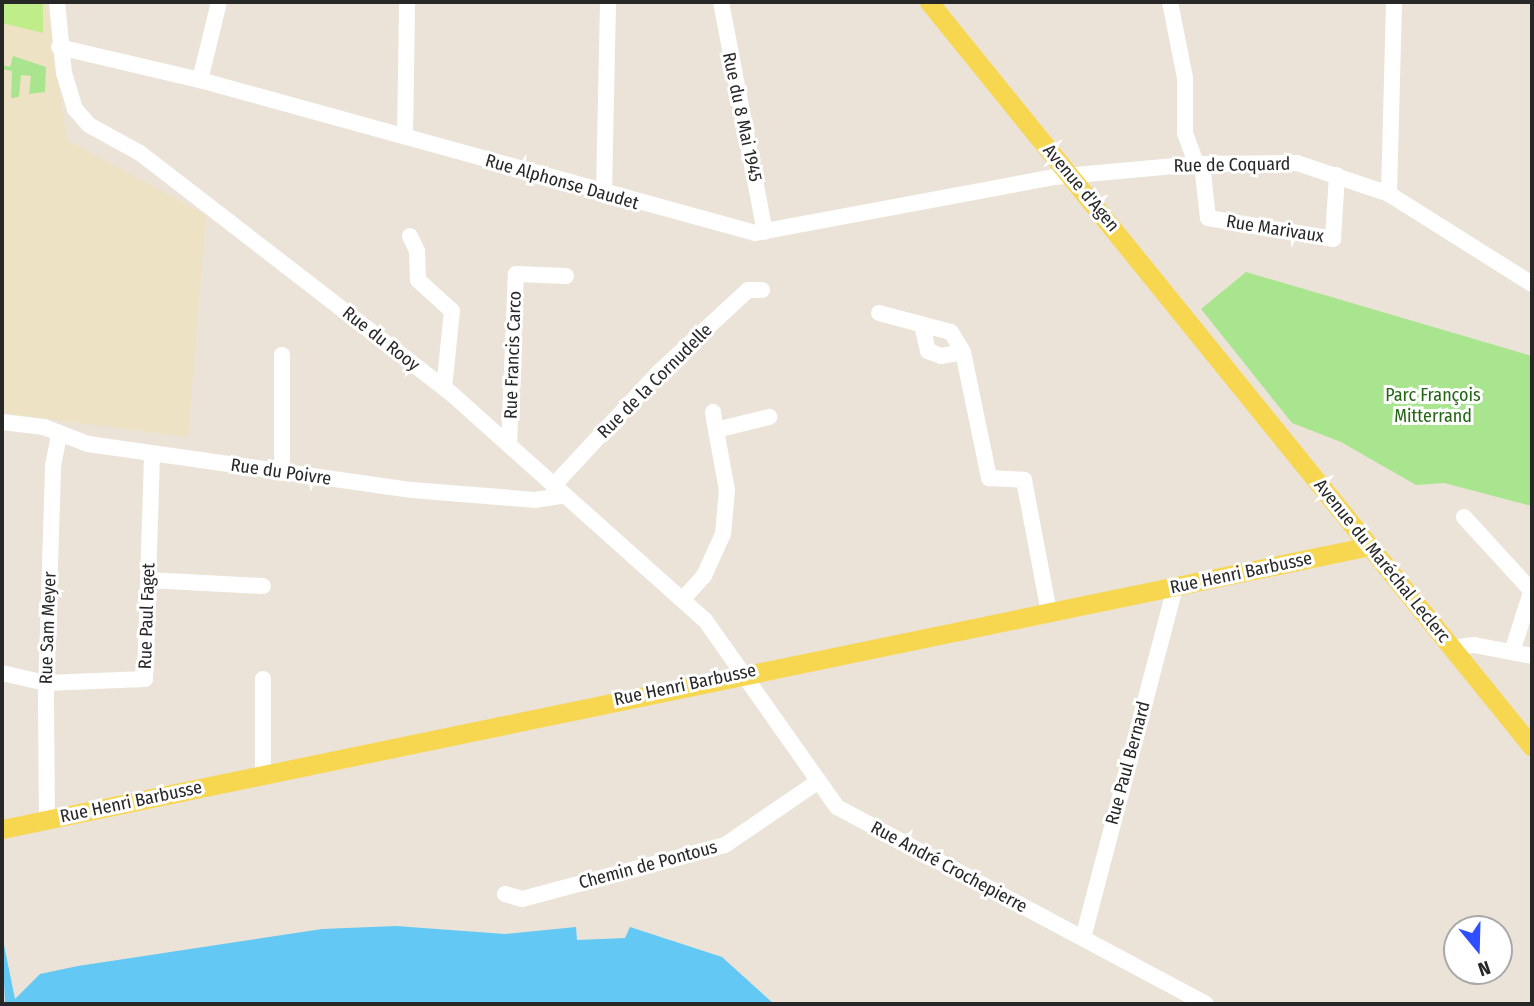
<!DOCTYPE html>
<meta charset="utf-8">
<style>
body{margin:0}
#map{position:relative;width:1534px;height:1006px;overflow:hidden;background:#ebe3d7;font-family:"Fira Sans Condensed",sans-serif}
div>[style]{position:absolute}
.education>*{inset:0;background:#eee2c4}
.green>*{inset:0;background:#a9e58f}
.pitch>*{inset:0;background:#bfed8a}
.water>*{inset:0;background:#63c8f4}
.minor>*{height:16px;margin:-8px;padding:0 8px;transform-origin:8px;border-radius:8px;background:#fff}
.major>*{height:19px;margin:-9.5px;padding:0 9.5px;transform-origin:9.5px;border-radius:9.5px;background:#f7d650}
span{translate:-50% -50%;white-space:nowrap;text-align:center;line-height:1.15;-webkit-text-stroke:6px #fff;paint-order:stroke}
.street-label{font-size:18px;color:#272727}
.park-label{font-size:18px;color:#236515}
.frame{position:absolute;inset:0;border:4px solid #272727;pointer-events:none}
.north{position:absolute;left:1443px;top:915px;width:70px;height:70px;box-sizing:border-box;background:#fff;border:2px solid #a9a9a9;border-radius:50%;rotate:161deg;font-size:19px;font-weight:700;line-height:28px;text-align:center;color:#272727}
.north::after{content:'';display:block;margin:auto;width:24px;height:32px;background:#2f4eff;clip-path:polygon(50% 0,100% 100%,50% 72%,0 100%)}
</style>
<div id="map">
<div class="education">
<div style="clip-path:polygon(2px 2px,46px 2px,67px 140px,206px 215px,188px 437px,2px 413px)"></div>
</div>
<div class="green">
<div style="clip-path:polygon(13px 56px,46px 67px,45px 92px,29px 94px,31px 76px,21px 75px,19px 97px,11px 98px,12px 71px,2px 69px,2px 65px,10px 67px)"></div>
<div style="clip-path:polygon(1246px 272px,1532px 356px,1532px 506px,1444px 483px,1416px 485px,1341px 442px,1292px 423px,1201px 309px)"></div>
</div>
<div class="pitch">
<div style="clip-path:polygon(2px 2px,43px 2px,43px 33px,2px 23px)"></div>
</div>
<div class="water">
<div style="clip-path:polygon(396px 926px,505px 934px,576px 927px,577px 940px,625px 938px,630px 927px,722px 957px,774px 1004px,5px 1004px,2px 935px,15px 999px,40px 974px,78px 966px,322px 929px)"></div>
</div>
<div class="minor">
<div style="left:57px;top:2px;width:71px;rotate:84.4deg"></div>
<div style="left:64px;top:73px;width:38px;rotate:73deg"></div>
<div style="left:75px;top:109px;width:21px;rotate:49deg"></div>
<div style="left:89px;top:125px;width:58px;rotate:28.8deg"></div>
<div style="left:140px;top:153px;width:396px;rotate:37.7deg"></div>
<div style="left:453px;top:395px;width:338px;rotate:41.8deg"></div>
<div style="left:705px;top:620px;width:229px;rotate:54.8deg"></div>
<div style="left:837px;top:807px;width:418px;rotate:28.1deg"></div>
<div style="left:721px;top:2px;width:234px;rotate:79.2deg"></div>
<div style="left:1170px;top:2px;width:77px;rotate:78.8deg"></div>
<div style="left:1185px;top:78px;width:55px;rotate:90deg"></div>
<div style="left:1185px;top:133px;width:33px;rotate:70deg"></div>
<div style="left:59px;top:47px;width:145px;rotate:13.2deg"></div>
<div style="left:200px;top:80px;width:576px;rotate:15.41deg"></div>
<div style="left:755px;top:233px;width:304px;rotate:-10.6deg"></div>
<div style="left:1054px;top:177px;width:143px;rotate:-5.2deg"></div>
<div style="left:1196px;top:164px;width:101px;rotate:-0.6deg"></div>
<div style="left:1297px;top:163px;width:97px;rotate:18.6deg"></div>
<div style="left:1389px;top:194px;width:169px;rotate:32.2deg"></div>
<div style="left:200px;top:80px;width:80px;rotate:-76.3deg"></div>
<div style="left:405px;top:136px;width:134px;rotate:-89.1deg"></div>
<div style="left:1202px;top:164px;width:54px;rotate:83.7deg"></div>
<div style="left:1208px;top:218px;width:127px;rotate:9.5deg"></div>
<div style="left:1333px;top:239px;width:64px;rotate:-86.4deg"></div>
<div style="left:604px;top:194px;width:192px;rotate:-88.8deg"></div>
<div style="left:1389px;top:194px;width:192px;rotate:-88.5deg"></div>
<div style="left:410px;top:236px;width:17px;rotate:65deg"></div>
<div style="left:417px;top:251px;width:29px;rotate:88deg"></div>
<div style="left:418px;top:280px;width:46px;rotate:42.4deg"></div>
<div style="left:452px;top:311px;width:77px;rotate:95.9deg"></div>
<div style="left:879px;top:313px;width:74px;rotate:14.8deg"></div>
<div style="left:951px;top:332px;width:23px;rotate:59deg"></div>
<div style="left:963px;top:352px;width:129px;rotate:78.3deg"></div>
<div style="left:989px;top:478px;width:35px;rotate:3deg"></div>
<div style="left:1024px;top:480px;width:134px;rotate:79.3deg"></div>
<div style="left:922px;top:325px;width:27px;rotate:77deg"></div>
<div style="left:928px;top:351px;width:14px;rotate:21deg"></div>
<div style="left:941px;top:356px;width:22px;rotate:-10deg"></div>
<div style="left:713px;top:412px;width:18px;rotate:81deg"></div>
<div style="left:2px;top:422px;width:42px;rotate:6.8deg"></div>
<div style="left:44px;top:427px;width:47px;rotate:21.1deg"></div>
<div style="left:88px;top:444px;width:327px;rotate:8.1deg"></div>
<div style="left:412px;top:490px;width:123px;rotate:4.6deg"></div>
<div style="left:535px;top:500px;width:30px;rotate:-9deg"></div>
<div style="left:509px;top:445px;width:171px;rotate:-87.7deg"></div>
<div style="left:516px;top:274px;width:50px;rotate:2.3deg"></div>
<div style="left:282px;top:472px;width:117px;rotate:-90deg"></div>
<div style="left:554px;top:485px;width:153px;rotate:-47.1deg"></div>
<div style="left:658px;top:373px;width:122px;rotate:-42.7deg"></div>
<div style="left:748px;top:290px;width:14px"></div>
<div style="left:1464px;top:517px;width:99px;rotate:47.5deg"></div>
<div style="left:148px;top:580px;width:115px;rotate:3deg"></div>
<div style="left:683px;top:599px;width:31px;rotate:-48deg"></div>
<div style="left:704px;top:576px;width:46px;rotate:-65.7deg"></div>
<div style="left:723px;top:534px;width:44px;rotate:-84.8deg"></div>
<div style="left:727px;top:490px;width:61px;rotate:-100.4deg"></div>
<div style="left:716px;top:430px;width:55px;rotate:-13.8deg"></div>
<div style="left:1452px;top:648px;width:22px;rotate:-8deg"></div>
<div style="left:1474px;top:645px;width:59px;rotate:10.7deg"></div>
<div style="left:1512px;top:652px;width:66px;rotate:-72.4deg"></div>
<div style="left:2px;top:673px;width:45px;rotate:12.8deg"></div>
<div style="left:46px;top:683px;width:99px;rotate:-2.3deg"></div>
<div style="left:145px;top:679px;width:226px;rotate:-88.2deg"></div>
<div style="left:263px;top:775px;width:96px;rotate:-90deg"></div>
<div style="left:47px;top:820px;width:127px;rotate:-90.5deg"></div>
<div style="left:46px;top:693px;width:227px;rotate:-88.2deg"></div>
<div style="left:53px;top:466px;width:31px;rotate:-79deg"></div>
<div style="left:505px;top:894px;width:18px;rotate:16deg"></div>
<div style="left:522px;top:899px;width:210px;rotate:-14.9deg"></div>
<div style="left:725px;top:845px;width:110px;rotate:-34.3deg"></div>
<div style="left:1083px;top:938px;width:362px;rotate:-75.3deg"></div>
</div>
<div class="major">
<div style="left:929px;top:2px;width:958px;rotate:51.01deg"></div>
<div style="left:2px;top:829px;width:1397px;rotate:-11.69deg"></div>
</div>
<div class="street-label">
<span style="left:742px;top:117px;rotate:78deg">Rue du 8 Mai 1945</span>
<span style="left:1232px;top:165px;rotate:-1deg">Rue de Coquard</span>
<span style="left:562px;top:182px;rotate:16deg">Rue Alphonse Daudet</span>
<span style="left:1081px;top:188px;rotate:50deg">Avenue d'Agen</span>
<span style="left:1275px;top:229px;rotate:9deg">Rue Marivaux</span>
<span style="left:381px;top:339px;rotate:38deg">Rue du Rooy</span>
<span style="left:513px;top:355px;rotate:-88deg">Rue Francis Carco</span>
<span style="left:655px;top:381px;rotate:-45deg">Rue de la Cornudelle</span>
<span style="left:281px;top:472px;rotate:8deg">Rue du Poivre</span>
<span style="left:1382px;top:561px;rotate:51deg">Avenue du Maréchal Leclerc</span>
<span style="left:1241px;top:573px;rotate:-12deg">Rue Henri Barbusse</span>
<span style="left:147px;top:616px;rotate:-88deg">Rue Paul Faget</span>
<span style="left:48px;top:628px;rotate:-88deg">Rue Sam Meyer</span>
<span style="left:685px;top:685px;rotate:-12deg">Rue Henri Barbusse</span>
<span style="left:1128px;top:763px;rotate:-75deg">Rue Paul Bernard</span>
<span style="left:131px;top:802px;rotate:-12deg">Rue Henri Barbusse</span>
<span style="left:648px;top:865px;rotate:-15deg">Chemin de Pontous</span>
<span style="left:949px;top:867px;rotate:28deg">Rue André Crochepierre</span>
</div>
<div class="park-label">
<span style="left:1433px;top:406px">Parc François<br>Mitterrand</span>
</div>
<div class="frame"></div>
<div class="north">N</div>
</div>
